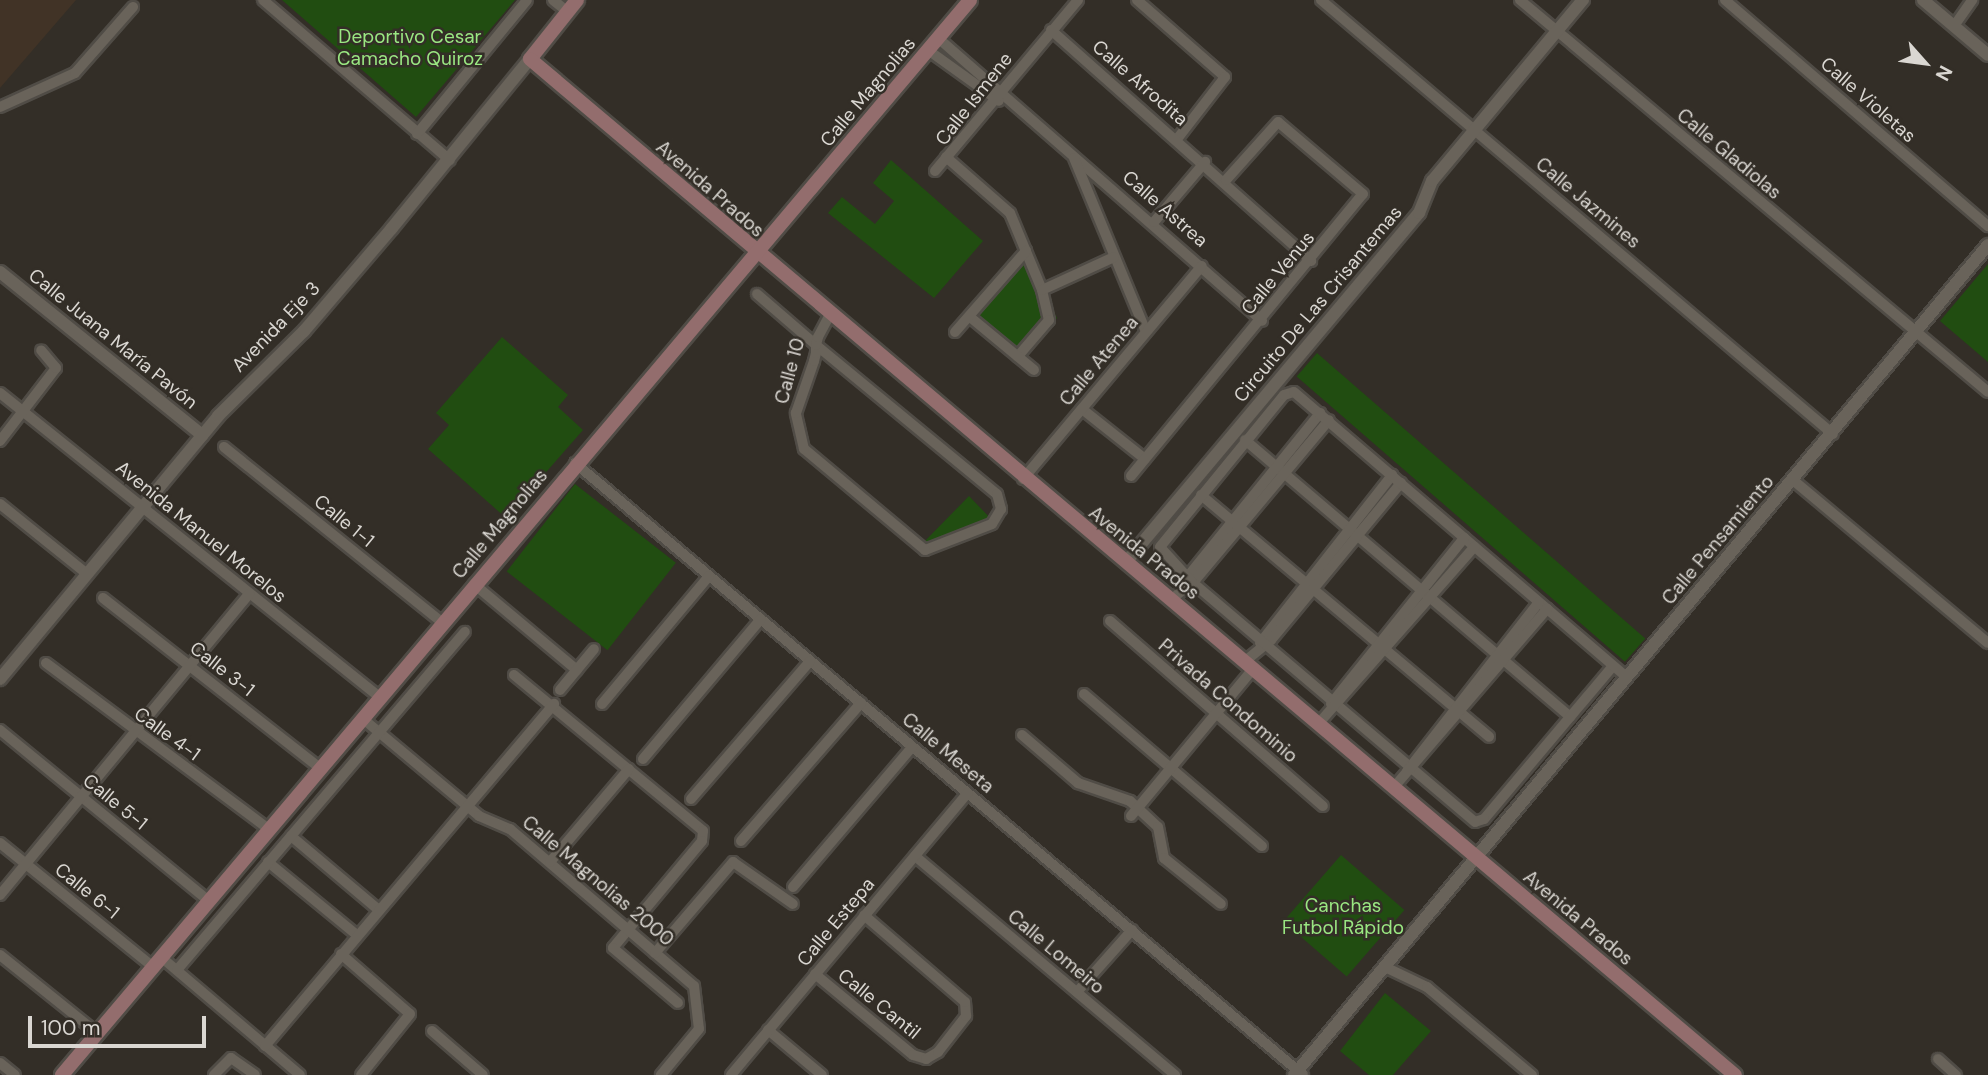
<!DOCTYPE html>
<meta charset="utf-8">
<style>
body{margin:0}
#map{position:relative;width:1988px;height:1075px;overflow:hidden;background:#332e27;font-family:"DM Sans",sans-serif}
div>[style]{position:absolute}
.education>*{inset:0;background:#413326}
.green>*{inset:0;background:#214d11;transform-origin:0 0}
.roads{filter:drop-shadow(2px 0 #504c46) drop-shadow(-2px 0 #504c46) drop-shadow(0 2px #504c46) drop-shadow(0 -2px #504c46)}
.minor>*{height:10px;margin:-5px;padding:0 5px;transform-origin:5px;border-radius:5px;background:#69635a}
.tertiary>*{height:12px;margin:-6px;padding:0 6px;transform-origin:6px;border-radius:6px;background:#69635a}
.secondary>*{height:14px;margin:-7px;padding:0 7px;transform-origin:7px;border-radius:7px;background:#936d6d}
span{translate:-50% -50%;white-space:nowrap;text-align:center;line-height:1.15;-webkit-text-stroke:5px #332e27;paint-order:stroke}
.park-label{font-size:19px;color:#9ae782}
.street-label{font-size:19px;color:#dad7d2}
.north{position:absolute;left:1890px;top:28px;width:70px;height:70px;-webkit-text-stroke:5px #332e27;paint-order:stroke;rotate:118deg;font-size:19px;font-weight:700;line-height:28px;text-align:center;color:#dad7d2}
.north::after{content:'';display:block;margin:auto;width:24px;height:32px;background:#dad7d2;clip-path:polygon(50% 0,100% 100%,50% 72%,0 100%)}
.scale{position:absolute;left:28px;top:1016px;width:178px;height:32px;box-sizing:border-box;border:4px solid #dad7d2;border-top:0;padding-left:9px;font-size:21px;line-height:24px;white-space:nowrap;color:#dad7d2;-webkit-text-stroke:5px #332e27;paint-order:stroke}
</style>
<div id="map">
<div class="education">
<div style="clip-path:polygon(0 0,76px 0,0 88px)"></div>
</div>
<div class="green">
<div style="clip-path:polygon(282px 0,515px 0,416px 117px)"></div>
<div style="clip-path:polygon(891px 160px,983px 241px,934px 298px,828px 213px,842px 197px,875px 224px,894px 201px,873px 183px)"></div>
<div style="clip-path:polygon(1020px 252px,1057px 318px,1023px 357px,972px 317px)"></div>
<div style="clip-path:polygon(1988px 264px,1988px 362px,1940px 321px)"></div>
<div style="clip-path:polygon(502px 337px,568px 395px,558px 407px,583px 430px,506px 518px,428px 449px,449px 425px,436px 413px)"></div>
<div style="left:1317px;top:353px;width:435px;height:31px;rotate:41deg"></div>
<div style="left:575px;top:484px;width:128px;height:111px;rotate:38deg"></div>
<div style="clip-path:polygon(969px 496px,994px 522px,923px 543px)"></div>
<div style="left:1341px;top:855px;width:84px;height:88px;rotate:41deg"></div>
<div style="clip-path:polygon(1385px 993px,1431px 1031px,1393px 1075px,1369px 1075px,1340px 1051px)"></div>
</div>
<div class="roads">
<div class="minor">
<div style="left:263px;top:0;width:246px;rotate:40.6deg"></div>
<div style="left:553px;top:0;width:19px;rotate:39deg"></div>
<div style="left:1137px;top:0;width:117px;rotate:41.2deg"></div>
<div style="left:1225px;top:77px;width:78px;rotate:127.7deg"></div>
<div style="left:1321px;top:0;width:671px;rotate:40.29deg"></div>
<div style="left:1520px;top:0;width:610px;rotate:39.95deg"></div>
<div style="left:1725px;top:0;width:347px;rotate:40.7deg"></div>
<div style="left:1954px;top:26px;width:32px;rotate:-55deg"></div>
<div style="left:1051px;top:30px;width:348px;rotate:41.6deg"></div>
<div style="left:938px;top:38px;width:430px;rotate:41.1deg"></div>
<div style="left:928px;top:50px;width:87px;rotate:35.7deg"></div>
<div style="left:0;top:107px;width:82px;rotate:-24.4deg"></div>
<div style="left:75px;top:73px;width:88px;rotate:-48.7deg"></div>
<div style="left:417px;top:134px;width:173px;rotate:-50.6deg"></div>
<div style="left:946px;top:157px;width:85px;rotate:41.2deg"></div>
<div style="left:1010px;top:213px;width:83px;rotate:67.4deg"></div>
<div style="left:1042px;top:290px;width:31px;rotate:77deg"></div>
<div style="left:1049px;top:320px;width:48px;rotate:130.7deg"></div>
<div style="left:1074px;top:158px;width:188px;rotate:67.5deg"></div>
<div style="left:935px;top:171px;width:223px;rotate:-50.1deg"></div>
<div style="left:1154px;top:222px;width:79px;rotate:-49.6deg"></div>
<div style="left:1042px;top:290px;width:79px;rotate:-24.6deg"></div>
<div style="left:757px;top:294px;width:78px;rotate:40.8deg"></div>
<div style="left:816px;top:345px;width:234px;rotate:39.5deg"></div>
<div style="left:997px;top:494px;width:16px;rotate:75deg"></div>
<div style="left:1001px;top:509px;width:17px;rotate:121deg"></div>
<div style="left:992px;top:524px;width:72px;rotate:158.8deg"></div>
<div style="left:925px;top:550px;width:158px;rotate:-140.1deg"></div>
<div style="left:804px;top:449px;width:37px;rotate:-103deg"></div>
<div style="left:796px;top:413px;width:55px;rotate:-70.9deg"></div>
<div style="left:814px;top:361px;width:8px;rotate:-76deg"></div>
<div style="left:816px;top:353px;width:8px;rotate:-90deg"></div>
<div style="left:816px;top:345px;width:8px;rotate:-76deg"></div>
<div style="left:818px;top:337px;width:24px;rotate:-62deg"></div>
<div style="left:970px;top:317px;width:83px;rotate:39.6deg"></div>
<div style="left:955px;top:332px;width:108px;rotate:-48.8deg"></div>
<div style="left:0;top:393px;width:487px;rotate:38.7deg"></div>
<div style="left:1082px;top:409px;width:80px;rotate:38.4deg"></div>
<div style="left:1245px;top:440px;width:427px;rotate:40.4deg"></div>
<div style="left:0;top:441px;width:92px;rotate:-52.5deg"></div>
<div style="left:56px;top:368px;width:23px;rotate:-130deg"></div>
<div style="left:224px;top:447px;width:281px;rotate:38.8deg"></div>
<div style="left:575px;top:463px;width:951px;rotate:40.05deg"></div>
<div style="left:1131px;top:476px;width:365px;rotate:-50.6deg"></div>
<div style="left:1363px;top:194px;width:111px;rotate:-139.7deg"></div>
<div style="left:1278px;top:122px;width:78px;rotate:131.9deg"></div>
<div style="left:1023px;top:479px;width:278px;rotate:-50deg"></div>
<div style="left:1793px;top:480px;width:254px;rotate:39.9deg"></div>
<div style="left:1201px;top:495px;width:376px;rotate:40deg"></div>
<div style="left:0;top:504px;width:112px;rotate:38.8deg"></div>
<div style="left:1185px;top:580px;width:215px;rotate:-51deg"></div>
<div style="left:474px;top:584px;width:134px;rotate:39.9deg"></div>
<div style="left:103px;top:598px;width:276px;rotate:38.1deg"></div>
<div style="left:1172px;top:599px;width:31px;rotate:-40deg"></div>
<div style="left:1196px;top:579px;width:207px;rotate:-50.1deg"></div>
<div style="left:1110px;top:621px;width:282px;rotate:41deg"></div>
<div style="left:1260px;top:643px;width:214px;rotate:-51.8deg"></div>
<div style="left:1244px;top:662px;width:35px;rotate:-39deg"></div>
<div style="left:1271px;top:640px;width:204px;rotate:-50.4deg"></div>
<div style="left:46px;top:663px;width:278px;rotate:36.7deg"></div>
<div style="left:1613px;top:666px;width:200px;rotate:130.1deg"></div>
<div style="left:1484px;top:819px;width:9px;rotate:162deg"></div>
<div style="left:1475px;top:822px;width:371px;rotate:-139.7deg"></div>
<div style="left:1192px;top:582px;width:47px;rotate:-132.4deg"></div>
<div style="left:1160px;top:547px;width:196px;rotate:-50.8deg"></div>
<div style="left:1284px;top:395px;width:10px;rotate:-17deg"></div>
<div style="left:1294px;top:392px;width:438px;rotate:40.6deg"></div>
<div style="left:514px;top:675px;width:245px;rotate:39.5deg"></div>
<div style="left:703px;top:831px;width:10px;rotate:96deg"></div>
<div style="left:702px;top:841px;width:139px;rotate:129.8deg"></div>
<div style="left:613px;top:948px;width:85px;rotate:40.2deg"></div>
<div style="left:560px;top:690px;width:53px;rotate:-50.3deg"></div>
<div style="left:1084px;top:694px;width:234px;rotate:40.5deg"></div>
<div style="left:602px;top:704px;width:167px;rotate:-50.1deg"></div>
<div style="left:1331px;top:704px;width:213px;rotate:-51.3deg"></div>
<div style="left:362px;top:718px;width:153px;rotate:39.9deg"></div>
<div style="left:479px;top:816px;width:34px;rotate:23deg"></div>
<div style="left:510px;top:829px;width:242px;rotate:40.5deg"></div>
<div style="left:694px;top:986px;width:43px;rotate:83.4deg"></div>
<div style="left:699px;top:1029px;width:60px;rotate:129.6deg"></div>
<div style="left:1319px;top:723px;width:235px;rotate:-48.6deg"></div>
<div style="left:0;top:730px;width:269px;rotate:39.3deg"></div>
<div style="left:1022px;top:735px;width:74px;rotate:40.6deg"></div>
<div style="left:1078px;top:783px;width:55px;rotate:19.1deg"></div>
<div style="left:1130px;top:801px;width:38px;rotate:43deg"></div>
<div style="left:1158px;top:827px;width:32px;rotate:79deg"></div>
<div style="left:1164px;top:858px;width:73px;rotate:38.9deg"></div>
<div style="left:643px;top:759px;width:183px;rotate:-49.9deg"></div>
<div style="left:1407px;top:771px;width:214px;rotate:-52deg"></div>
<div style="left:1394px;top:787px;width:235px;rotate:-49.3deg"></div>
<div style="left:691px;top:799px;width:182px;rotate:-49.2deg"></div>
<div style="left:1131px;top:816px;width:191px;rotate:-50.3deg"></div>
<div style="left:291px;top:836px;width:115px;rotate:40.1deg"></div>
<div style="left:741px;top:841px;width:183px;rotate:-49deg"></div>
<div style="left:0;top:843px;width:197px;rotate:39deg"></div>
<div style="left:915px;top:856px;width:340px;rotate:40.1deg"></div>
<div style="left:268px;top:862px;width:115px;rotate:39.4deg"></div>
<div style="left:550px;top:862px;width:122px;rotate:-49.7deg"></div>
<div style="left:793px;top:887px;width:184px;rotate:-49.6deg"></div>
<div style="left:0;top:895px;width:391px;rotate:-50.4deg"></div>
<div style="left:655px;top:953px;width:120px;rotate:-49.4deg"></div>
<div style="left:733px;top:862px;width:73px;rotate:35deg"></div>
<div style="left:341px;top:954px;width:91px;rotate:41deg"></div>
<div style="left:410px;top:1014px;width:78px;rotate:128.8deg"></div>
<div style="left:0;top:955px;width:124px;rotate:38.8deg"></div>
<div style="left:161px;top:957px;width:182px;rotate:40.3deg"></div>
<div style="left:1385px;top:967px;width:47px;rotate:25.5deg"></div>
<div style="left:1427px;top:987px;width:137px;rotate:40deg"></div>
<div style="left:177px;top:970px;width:444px;rotate:-49.6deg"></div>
<div style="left:815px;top:974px;width:127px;rotate:39.6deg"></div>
<div style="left:913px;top:1055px;width:14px;rotate:17deg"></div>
<div style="left:926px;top:1059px;width:14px;rotate:-30deg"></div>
<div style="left:938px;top:1052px;width:46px;rotate:-52.1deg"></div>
<div style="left:966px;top:1016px;width:14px;rotate:-94deg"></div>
<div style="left:965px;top:1002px;width:133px;rotate:-139.3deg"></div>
<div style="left:1077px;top:992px;width:83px;rotate:-48.4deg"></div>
<div style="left:768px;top:1030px;width:70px;rotate:39.8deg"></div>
<div style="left:432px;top:1031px;width:67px;rotate:40.8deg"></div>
<div style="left:265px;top:1046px;width:448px;rotate:-49.8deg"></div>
<div style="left:1938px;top:1059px;width:24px;rotate:42deg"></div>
<div style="left:0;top:1063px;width:19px;rotate:39deg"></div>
<div style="left:214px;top:1075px;width:24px;rotate:-45deg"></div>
<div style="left:231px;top:1058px;width:29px;rotate:35deg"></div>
<div style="left:731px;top:1075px;width:368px;rotate:-50deg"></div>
</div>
<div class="tertiary">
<div style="left:1923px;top:0;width:85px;rotate:40.2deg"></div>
<div style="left:0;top:272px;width:260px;rotate:38.9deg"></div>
<div style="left:1126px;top:562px;width:456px;rotate:-50deg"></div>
<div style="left:1419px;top:213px;width:35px;rotate:-68deg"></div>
<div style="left:1432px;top:181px;width:236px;rotate:-50.2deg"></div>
<div style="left:0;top:679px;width:342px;rotate:-50.3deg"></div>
<div style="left:218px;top:416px;width:121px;rotate:-44.7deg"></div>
<div style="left:304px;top:331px;width:135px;rotate:-49.5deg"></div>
<div style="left:392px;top:228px;width:218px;rotate:-50.8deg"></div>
<div style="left:1294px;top:1075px;width:1082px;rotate:-50.1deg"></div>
</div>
<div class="secondary">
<div style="left:577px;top:0;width:75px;rotate:128.5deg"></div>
<div style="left:530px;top:59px;width:1576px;rotate:40.14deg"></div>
<div style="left:62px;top:1075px;width:1407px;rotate:-49.81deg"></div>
</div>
</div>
<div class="park-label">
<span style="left:410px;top:48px">Deportivo Cesar<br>Camacho Quiroz</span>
<span style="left:1343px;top:917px">Canchas<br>Futbol Rápido</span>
</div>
<div class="street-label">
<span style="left:1140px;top:83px;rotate:41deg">Calle Afrodita</span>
<span style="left:868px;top:92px;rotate:-50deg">Calle Magnolias</span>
<span style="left:974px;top:99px;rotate:-52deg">Calle Ismene</span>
<span style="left:1868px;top:100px;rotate:41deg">Calle Violetas</span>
<span style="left:1729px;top:154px;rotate:40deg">Calle Gladiolas</span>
<span style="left:710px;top:189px;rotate:41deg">Avenida Prados</span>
<span style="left:1588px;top:203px;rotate:40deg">Calle Jazmines</span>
<span style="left:1165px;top:209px;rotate:41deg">Calle Astrea</span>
<span style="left:1278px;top:273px;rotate:-50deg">Calle Venus</span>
<span style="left:1318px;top:304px;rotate:-50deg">Circuito De Las Crisantemas</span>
<span style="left:276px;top:327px;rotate:-46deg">Avenida Eje 3</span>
<span style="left:113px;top:339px;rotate:39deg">Calle Juana María Pavón</span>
<span style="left:1099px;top:361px;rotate:-50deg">Calle Atenea</span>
<span style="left:790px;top:371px;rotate:-75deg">Calle 10</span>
<span style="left:344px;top:521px;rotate:39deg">Calle 1-1</span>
<span style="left:500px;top:524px;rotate:-50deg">Calle Magnolias</span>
<span style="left:201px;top:532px;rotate:39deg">Avenida Manuel Morelos</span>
<span style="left:1718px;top:540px;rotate:-50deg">Calle Pensamiento</span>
<span style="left:1144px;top:553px;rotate:39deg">Avenida Prados</span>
<span style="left:222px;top:669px;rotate:38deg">Calle 3-1</span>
<span style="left:1228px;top:701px;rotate:41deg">Privada Condominio</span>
<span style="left:167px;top:734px;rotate:36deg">Calle 4-1</span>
<span style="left:948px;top:753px;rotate:40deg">Calle Meseta</span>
<span style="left:115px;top:802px;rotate:39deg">Calle 5-1</span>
<span style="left:598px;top:881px;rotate:40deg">Calle Magnolias 2000</span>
<span style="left:87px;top:891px;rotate:39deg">Calle 6-1</span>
<span style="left:1578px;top:918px;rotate:40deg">Avenida Prados</span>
<span style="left:836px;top:922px;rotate:-50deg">Calle Estepa</span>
<span style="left:1056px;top:952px;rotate:40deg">Calle Lomeiro</span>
<span style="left:879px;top:1004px;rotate:39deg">Calle Cantil</span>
</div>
<div class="north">N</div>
<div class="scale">100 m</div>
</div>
